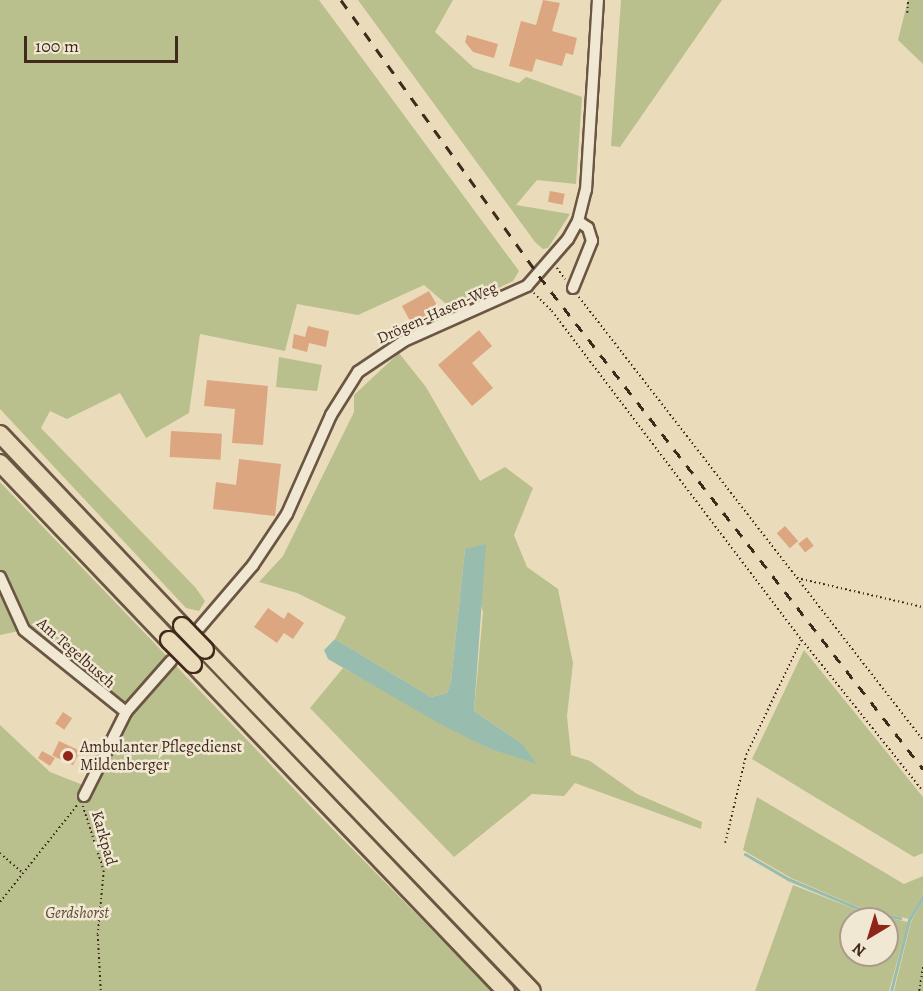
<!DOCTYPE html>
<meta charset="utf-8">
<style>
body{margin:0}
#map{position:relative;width:923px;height:991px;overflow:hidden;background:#eadcbb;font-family:Alegreya,serif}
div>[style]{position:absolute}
.green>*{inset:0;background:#babf8e}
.water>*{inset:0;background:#98bcae}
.stream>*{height:3px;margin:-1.5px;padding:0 1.5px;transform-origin:1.5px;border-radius:1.5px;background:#98bcae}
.building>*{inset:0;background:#dca680;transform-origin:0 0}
.path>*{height:1.5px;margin-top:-0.75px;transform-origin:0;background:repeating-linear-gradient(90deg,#41291c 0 1.5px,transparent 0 4.5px)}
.roads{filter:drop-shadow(2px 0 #6b5644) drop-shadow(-2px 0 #6b5644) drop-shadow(0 2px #6b5644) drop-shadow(0 -2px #6b5644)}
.minor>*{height:10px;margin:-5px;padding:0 5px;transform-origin:5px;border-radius:5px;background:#f1e8d3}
.highway>*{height:16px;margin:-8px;padding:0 8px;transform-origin:8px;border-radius:8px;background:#eadcbb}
.rail>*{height:3px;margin-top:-1.5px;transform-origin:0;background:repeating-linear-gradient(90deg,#41291c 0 10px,transparent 0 20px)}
.bridges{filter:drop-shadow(2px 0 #41291c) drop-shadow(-2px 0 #41291c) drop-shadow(0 2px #41291c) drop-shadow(0 -2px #41291c)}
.highway-bridge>*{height:16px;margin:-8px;padding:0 8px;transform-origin:8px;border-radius:8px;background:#eadcbb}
.dots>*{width:16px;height:16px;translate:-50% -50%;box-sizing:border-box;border:3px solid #f1e8d3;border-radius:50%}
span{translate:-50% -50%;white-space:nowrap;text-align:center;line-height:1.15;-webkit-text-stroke:5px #f1e8d3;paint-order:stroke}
.street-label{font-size:16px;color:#41291c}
.poi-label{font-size:16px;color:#41291c}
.left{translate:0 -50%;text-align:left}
.park-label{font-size:16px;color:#5f4e38;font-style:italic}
.north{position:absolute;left:839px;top:907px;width:60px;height:60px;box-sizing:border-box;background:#f1e8d3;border:2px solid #ab9c8a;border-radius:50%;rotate:218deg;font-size:16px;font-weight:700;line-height:24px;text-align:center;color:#41291c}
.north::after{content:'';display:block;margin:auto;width:21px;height:27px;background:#8f2418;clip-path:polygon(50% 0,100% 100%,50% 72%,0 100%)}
.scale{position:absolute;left:24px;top:36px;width:154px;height:27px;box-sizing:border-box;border:3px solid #41291c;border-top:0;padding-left:8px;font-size:18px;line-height:21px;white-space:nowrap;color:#41291c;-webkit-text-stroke:4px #f1e8d3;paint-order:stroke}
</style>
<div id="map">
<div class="green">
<div style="clip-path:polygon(0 0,319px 0,519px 271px,513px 281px,452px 309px,424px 285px,358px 315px,297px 304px,285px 351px,200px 334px,189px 413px,146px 438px,120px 393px,67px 419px,50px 411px,41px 428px,195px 587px,205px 601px,199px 611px,186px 608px,0 409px)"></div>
<div style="clip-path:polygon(358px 0,453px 0,435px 32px,474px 68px,519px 83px,526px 77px,582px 97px,576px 184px,537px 180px,516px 205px,570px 214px,548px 248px,543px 249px,535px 242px)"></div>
<div style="clip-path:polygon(621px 0,722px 0,620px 147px,611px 146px)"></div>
<div style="clip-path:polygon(908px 0,923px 0,923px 64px,898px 40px)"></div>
<div style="clip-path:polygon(399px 353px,426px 387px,480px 481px,505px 467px,533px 488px,514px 535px,527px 567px,558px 589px,573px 663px,567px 716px,571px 755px,590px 761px,637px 794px,702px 822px,701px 829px,575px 783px,564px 796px,532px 794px,454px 857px,310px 708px,343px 668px,488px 748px,504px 752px,521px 743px,474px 711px,483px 612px,465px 549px,451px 681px,447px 693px,431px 697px,335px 639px,346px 617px,297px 593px,259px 582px,283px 556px,354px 412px,354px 395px)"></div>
<div style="clip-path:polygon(279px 357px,322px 365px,317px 391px,276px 387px)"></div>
<div style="clip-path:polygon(0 482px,317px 813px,492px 991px,0 991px,0 725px,50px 772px,88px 787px,126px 712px,24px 630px,0 635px)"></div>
<div style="clip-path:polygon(804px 650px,923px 797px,923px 853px,914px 857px,752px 759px)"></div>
<div style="clip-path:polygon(757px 797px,904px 884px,923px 876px,923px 894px,909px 919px,861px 908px,791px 878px,743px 850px)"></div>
<div style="clip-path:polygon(evenodd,793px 885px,860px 911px,908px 922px,889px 991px,755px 991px,793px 885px,851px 919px,887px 919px,887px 955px,851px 955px,851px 919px)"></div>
<div style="clip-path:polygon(923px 899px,923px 991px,894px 991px,911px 922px)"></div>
</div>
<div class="water">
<div style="clip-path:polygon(486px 544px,474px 711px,521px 743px,537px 764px,488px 748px,442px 725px,328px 659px,324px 650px,335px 639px,431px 697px,447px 693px,451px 681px,465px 549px)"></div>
</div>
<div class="stream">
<div style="left:745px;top:854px;width:50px;rotate:30.2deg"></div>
<div style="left:788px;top:879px;width:80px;rotate:22.7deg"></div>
<div style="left:862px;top:910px;width:39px;rotate:12deg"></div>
<div style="left:891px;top:991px;width:73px;rotate:-75.8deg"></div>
<div style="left:909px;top:920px;width:28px;rotate:-60deg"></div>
</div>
<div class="building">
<div style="clip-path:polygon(543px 0,560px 3px,552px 31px,577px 38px,573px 55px,566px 53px,562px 66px,536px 59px,532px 72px,509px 66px,521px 21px,536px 25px)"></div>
<div style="clip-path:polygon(467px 35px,498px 44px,494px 58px,473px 52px,465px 42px)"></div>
<div style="left:550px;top:191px;width:15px;height:11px;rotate:11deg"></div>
<div style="left:429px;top:291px;width:23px;height:31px;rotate:61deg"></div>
<div style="clip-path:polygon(308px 326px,329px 331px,326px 347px,309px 343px,307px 352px,292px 348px,294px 334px,305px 337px)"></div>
<div style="clip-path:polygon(479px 330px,492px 346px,472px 363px,493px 388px,472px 406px,438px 365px)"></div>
<div style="clip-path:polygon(207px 380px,268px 386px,263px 445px,232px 443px,235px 409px,204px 406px)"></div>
<div style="left:171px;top:431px;width:51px;height:26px;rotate:3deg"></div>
<div style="clip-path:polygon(239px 459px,281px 464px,275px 516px,213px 509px,216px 482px,236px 485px)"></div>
<div style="left:785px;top:526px;width:20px;height:11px;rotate:49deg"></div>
<div style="left:807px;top:537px;width:11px;height:11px;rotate:52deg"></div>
<div style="clip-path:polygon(268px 608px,284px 619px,288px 612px,304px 623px,293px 639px,284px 633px,277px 643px,254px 627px)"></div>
<div style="left:63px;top:712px;width:11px;height:14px;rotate:34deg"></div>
<div style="left:59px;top:741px;width:23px;height:16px;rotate:25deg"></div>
<div style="clip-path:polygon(42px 751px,55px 758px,50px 766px,38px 758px)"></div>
</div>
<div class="path">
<div style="left:907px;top:13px;width:13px;rotate:-86deg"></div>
<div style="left:557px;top:268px;width:14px;rotate:54deg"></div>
<div style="left:534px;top:293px;width:25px;rotate:45deg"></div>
<div style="left:552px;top:311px;width:413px;rotate:52.8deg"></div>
<div style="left:802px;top:640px;width:193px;rotate:51.3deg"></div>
<div style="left:579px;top:297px;width:561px;rotate:52.17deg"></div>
<div style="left:797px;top:578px;width:129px;rotate:13deg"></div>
<div style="left:83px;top:806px;width:68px;rotate:72.1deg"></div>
<div style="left:104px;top:871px;width:64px;rotate:95.4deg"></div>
<div style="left:98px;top:935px;width:56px;rotate:86.9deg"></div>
<div style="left:725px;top:843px;width:90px;rotate:-76.6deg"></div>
<div style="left:746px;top:755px;width:127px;rotate:-64.4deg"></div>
<div style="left:0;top:853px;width:29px;rotate:41deg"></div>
<div style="left:0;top:902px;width:125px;rotate:-51.5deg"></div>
<div style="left:919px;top:991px;width:24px;rotate:-81deg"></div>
</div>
<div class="roads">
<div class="minor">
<div style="left:573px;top:288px;width:51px;rotate:-68deg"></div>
<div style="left:592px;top:241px;width:14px;rotate:-107deg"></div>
<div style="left:588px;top:228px;width:12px;rotate:-145deg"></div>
<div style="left:0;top:577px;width:58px;rotate:65.6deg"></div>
<div style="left:24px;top:630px;width:131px;rotate:38.8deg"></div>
<div style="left:200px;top:627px;width:82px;rotate:-49.5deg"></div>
<div style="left:253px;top:565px;width:61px;rotate:-56.3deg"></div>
<div style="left:287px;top:514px;width:108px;rotate:-66deg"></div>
<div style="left:331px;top:415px;width:51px;rotate:-57.9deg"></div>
<div style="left:358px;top:372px;width:55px;rotate:-34deg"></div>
<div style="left:404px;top:341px;width:135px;rotate:-24.1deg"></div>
<div style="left:527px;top:286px;width:62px;rotate:-48.9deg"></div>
<div style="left:568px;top:239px;width:21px;rotate:-61deg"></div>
<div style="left:578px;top:221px;width:32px;rotate:-76deg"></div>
<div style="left:586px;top:190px;width:190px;rotate:-86.4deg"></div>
<div style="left:84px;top:796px;width:94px;rotate:-63.4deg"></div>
<div style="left:126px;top:712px;width:68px;rotate:-48.6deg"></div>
</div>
<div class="highway">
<div style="left:0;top:434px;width:265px;rotate:46.5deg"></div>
<div style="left:0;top:463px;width:245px;rotate:46.3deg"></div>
<div style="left:205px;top:650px;width:472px;rotate:46.2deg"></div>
<div style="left:193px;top:664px;width:453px;rotate:46.3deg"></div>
</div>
</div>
<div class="rail">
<div style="left:341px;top:0;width:340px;rotate:54.3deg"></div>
<div style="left:539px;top:276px;width:625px;rotate:52.08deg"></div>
</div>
<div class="bridges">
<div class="highway-bridge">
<div style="left:182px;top:626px;width:33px;rotate:46deg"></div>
<div style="left:169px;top:640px;width:34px;rotate:45deg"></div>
</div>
</div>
<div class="dots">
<div style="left:68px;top:756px;background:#8f2418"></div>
</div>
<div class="street-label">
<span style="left:437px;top:313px;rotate:-24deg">Drögen-Hasen-Weg</span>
<span style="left:76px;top:653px;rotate:41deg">Am Tegelbusch</span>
<span style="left:104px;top:838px;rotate:74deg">Karkpad</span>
</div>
<div class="poi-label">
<span class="left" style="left:80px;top:756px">Ambulanter Pflegedienst<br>Mildenberger</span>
</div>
<div class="park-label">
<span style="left:77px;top:913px">Gerdshorst</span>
</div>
<div class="north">N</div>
<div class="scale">100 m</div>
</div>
